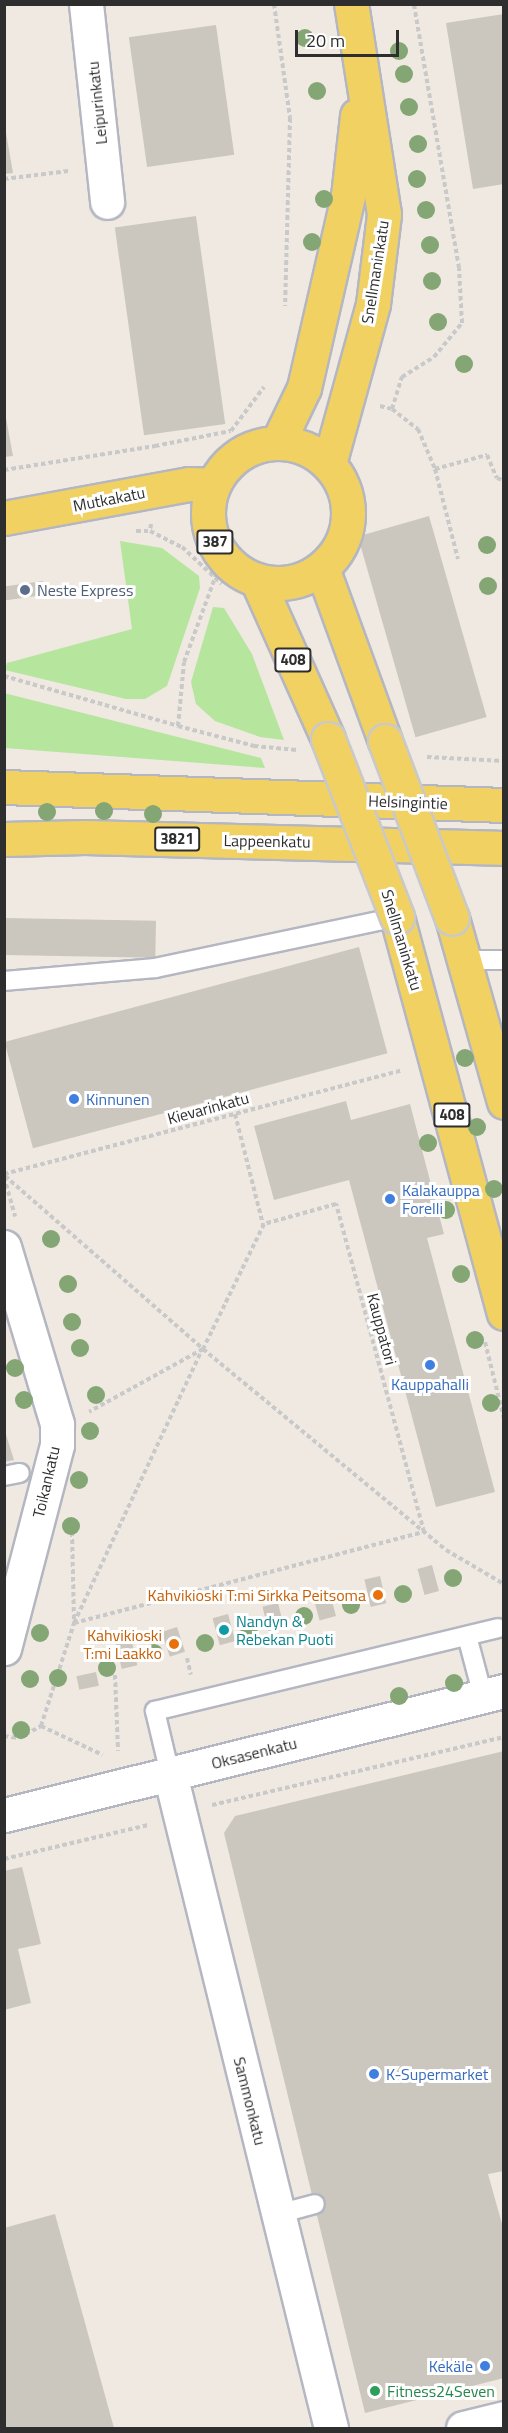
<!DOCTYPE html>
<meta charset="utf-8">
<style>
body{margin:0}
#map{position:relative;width:508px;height:2433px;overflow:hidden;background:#efe9e1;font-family:"Titillium Web",sans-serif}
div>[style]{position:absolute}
.green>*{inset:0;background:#b6e59e}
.building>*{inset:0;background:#cbc7bf;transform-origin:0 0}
.path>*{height:4px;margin-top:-2px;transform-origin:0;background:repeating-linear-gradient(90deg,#c9c9c9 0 4.5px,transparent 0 7.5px)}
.roads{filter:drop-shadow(2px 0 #b4b7c1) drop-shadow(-2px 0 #b4b7c1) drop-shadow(0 2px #b4b7c1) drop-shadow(0 -2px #b4b7c1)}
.lane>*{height:18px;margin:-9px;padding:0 9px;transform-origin:9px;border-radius:9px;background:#fff}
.street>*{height:33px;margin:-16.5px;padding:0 16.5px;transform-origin:16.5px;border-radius:16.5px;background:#fff}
.secondary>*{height:33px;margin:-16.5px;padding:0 16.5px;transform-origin:16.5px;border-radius:16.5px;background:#fff}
.primary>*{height:33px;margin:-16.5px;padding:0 16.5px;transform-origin:16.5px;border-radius:16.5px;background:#f2d163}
.primary>.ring{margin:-16.5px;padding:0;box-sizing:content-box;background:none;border:33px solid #f2d163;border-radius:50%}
.bridges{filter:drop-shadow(2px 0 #c9c9c9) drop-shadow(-2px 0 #c9c9c9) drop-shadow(0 2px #c9c9c9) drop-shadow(0 -2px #c9c9c9)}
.primary-bridge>*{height:33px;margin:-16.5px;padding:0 16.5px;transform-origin:16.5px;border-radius:16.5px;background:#f2d163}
.trees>*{width:18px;height:18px;margin:-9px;border-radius:50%;background:#84a574}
.dots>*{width:16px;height:16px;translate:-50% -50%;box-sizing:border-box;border:3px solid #fff;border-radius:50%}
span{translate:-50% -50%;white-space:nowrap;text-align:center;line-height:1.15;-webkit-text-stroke:6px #fff;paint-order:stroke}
.shield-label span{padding:2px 4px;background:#fff;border:2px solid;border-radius:4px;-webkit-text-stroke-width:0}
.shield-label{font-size:15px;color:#2e2e2e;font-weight:700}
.street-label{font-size:16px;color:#2e2e2e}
.service-label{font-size:16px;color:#4e5e75}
.left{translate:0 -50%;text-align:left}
.shop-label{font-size:16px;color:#366cbe}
.right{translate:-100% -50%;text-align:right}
.food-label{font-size:16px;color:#c56008}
.culture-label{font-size:16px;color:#0d838f}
.leisure-label{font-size:16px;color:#27864d}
.frame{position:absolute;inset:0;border:6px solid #2e2e2e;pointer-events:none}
.scale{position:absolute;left:295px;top:30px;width:104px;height:27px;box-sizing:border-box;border:3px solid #2e2e2e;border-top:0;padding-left:8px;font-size:18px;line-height:21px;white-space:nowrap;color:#2e2e2e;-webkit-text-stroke:4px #fff;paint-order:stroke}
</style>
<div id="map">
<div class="green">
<div style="clip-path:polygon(120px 541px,162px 548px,199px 576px,200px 588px,167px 686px,145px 699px,126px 699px,5px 670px,7px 663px,132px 629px)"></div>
<div style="clip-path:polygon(213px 607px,224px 608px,252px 654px,284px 740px,260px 737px,215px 721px,196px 704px,191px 682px)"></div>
<div style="clip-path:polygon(4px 693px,261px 758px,265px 768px,5px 748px)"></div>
</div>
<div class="building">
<div style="clip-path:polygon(504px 14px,504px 184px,473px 189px,446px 23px)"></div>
<div style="left:216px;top:25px;width:131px;height:88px;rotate:82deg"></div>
<div style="clip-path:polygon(4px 121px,13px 173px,4px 174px)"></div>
<div style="left:196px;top:216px;width:210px;height:82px;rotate:82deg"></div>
<div style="clip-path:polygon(4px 407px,13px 456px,4px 457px)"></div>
<div style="left:429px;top:516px;width:209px;height:74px;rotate:74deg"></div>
<div style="left:43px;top:581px;width:14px;height:39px;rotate:82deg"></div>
<div style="left:4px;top:918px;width:152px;height:37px;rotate:1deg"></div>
<div style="left:359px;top:947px;width:110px;height:367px;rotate:75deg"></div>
<div style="clip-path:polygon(346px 1101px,351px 1120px,410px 1104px,444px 1234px,427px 1238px,495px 1492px,436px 1507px,349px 1180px,274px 1200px,254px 1126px)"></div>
<div style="clip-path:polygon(4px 1428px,14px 1460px,4px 1462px)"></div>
<div style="left:432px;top:1565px;width:27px;height:15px;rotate:75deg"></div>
<div style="left:380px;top:1576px;width:28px;height:16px;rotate:77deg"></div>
<div style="left:329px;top:1590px;width:27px;height:17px;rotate:75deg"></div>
<div style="left:278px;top:1603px;width:25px;height:16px;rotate:76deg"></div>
<div style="left:228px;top:1614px;width:28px;height:16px;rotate:75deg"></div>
<div style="left:177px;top:1627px;width:26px;height:16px;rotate:72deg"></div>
<div style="left:131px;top:1638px;width:28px;height:16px;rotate:77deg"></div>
<div style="left:96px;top:1672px;width:14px;height:20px;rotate:78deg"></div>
<div style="clip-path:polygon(504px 1751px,504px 2171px,488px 2174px,504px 2231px,504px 2378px,365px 2413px,224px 1833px,235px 1816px)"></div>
<div style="clip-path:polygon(22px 1867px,41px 1944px,18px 1949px,31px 2003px,4px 2010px,4px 1871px)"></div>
<div style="clip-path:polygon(55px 2214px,114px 2428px,4px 2428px,4px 2228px)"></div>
</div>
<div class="path">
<div style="left:274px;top:4px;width:115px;rotate:82deg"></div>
<div style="left:290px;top:118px;width:188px;rotate:91.5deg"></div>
<div style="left:4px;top:179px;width:65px;rotate:-7deg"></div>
<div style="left:380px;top:406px;width:12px;rotate:14deg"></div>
<div style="left:392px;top:409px;width:34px;rotate:-73deg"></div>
<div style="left:402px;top:377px;width:38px;rotate:-32deg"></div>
<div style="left:434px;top:357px;width:44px;rotate:-50.5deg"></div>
<div style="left:462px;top:323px;width:55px;rotate:-93.1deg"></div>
<div style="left:459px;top:268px;width:268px;rotate:-99.7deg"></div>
<div style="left:392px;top:409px;width:33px;rotate:38deg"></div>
<div style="left:418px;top:429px;width:43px;rotate:67deg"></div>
<div style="left:435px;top:469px;width:93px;rotate:75.7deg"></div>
<div style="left:435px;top:469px;width:54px;rotate:-15.1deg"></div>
<div style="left:487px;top:455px;width:25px;rotate:67deg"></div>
<div style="left:497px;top:478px;width:8px;rotate:23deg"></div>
<div style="left:4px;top:470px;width:153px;rotate:-9deg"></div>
<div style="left:155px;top:446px;width:77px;rotate:-11.2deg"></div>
<div style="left:231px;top:431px;width:55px;rotate:-53.1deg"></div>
<div style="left:151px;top:524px;width:7px;rotate:98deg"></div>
<div style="left:150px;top:531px;width:36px;rotate:27deg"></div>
<div style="left:182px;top:547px;width:54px;rotate:42.8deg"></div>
<div style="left:136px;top:531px;width:14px"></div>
<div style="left:4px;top:676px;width:181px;rotate:16deg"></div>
<div style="left:178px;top:726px;width:79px;rotate:14.7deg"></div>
<div style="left:254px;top:746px;width:43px;rotate:5.3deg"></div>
<div style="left:178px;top:726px;width:64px;rotate:-84.6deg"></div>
<div style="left:184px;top:662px;width:93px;rotate:-69.8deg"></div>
<div style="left:427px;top:757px;width:77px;rotate:3deg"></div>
<div style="left:235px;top:1114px;width:114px;rotate:75.8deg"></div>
<div style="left:4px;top:1174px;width:412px;rotate:-14.6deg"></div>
<div style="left:5px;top:1176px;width:263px;rotate:41.1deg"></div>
<div style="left:203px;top:1349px;width:315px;rotate:39.6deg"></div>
<div style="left:446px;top:1550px;width:67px;rotate:30.4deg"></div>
<div style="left:4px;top:1177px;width:41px;rotate:74.2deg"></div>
<div style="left:485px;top:1342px;width:79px;rotate:76.1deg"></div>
<div style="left:72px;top:1532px;width:91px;rotate:88.7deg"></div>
<div style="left:74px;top:1623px;width:362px;rotate:-14.6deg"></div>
<div style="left:424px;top:1532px;width:340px;rotate:-105deg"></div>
<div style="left:336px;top:1204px;width:75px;rotate:164.5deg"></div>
<div style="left:264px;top:1224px;width:139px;rotate:116deg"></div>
<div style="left:203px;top:1349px;width:130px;rotate:151.1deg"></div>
<div style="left:187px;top:1658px;width:17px;rotate:77deg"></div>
<div style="left:115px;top:1675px;width:76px;rotate:87.7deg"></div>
<div style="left:41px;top:1726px;width:68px;rotate:25.1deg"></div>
<div style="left:4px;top:1736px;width:15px;rotate:8deg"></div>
<div style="left:19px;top:1738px;width:25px;rotate:-29deg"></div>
<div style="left:41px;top:1726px;width:108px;rotate:-72.2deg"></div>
<div style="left:74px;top:1623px;width:302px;rotate:-64.9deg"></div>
<div style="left:212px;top:1805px;width:300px;rotate:-13.1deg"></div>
<div style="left:4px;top:1859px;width:148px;rotate:-13.3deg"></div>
</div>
<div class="roads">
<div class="lane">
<div style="left:466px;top:960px;width:38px"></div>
<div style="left:4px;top:981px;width:152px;rotate:-4.9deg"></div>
<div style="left:155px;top:968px;width:247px;rotate:-11.9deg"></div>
<div style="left:4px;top:1476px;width:16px;rotate:-11deg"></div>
<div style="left:467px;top:1636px;width:62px;rotate:75.1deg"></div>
<div style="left:170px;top:1774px;width:65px;rotate:-103.4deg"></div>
<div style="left:155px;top:1711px;width:353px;rotate:-13.6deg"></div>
<div style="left:278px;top:2214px;width:38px;rotate:-15deg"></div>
</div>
<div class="street">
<div style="left:86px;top:4px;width:199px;rotate:83.9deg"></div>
<div style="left:4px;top:1247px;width:185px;rotate:73.3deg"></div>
<div style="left:57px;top:1424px;width:21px;rotate:90deg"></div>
<div style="left:57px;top:1445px;width:210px;rotate:104.6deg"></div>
<div style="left:170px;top:1774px;width:674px;rotate:76.17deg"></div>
<div style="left:463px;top:2428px;width:42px;rotate:-13.7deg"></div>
</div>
<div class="secondary">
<div style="left:4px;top:1815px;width:515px;rotate:-13.93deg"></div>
</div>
<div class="primary">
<div style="left:278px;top:442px;width:60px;rotate:-64.3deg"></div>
<div style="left:304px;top:388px;width:197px;rotate:-77.1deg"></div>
<div style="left:348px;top:196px;width:81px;rotate:-83.6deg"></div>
<div class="ring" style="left:208px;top:443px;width:107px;height:107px"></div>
<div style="left:329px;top:464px;width:166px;rotate:-74.6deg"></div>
<div style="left:373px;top:304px;width:91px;rotate:-83deg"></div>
<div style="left:384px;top:214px;width:213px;rotate:-98.9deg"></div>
<div style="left:4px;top:518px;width:188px;rotate:-10.4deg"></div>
<div style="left:189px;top:484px;width:24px;rotate:2deg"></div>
<div style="left:322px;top:568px;width:184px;rotate:70deg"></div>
<div style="left:257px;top:580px;width:174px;rotate:65.9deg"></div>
<div style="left:4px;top:787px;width:500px;rotate:2.06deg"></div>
<div style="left:4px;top:839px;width:81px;rotate:-1.4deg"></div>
<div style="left:85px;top:837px;width:419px;rotate:1.5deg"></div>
<div style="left:397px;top:917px;width:410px;rotate:74.9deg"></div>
<div style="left:452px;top:918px;width:191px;rotate:74.2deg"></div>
</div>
</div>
<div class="bridges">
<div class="primary-bridge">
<div style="left:328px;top:739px;width:191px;rotate:68.8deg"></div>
<div style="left:385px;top:741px;width:189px;rotate:69.3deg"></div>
</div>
</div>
<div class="trees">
<div style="left:305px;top:38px"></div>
<div style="left:399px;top:51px"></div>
<div style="left:404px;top:74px"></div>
<div style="left:317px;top:91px"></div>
<div style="left:409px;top:107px"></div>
<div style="left:418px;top:144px"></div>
<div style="left:417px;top:179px"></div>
<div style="left:324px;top:199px"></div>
<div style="left:426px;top:210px"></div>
<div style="left:312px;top:242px"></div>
<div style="left:430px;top:245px"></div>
<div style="left:432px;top:281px"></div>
<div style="left:438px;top:322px"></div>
<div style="left:464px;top:364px"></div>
<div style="left:487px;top:545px"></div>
<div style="left:488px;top:586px"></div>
<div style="left:104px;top:811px"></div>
<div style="left:47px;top:812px"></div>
<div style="left:153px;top:814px"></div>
<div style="left:465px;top:1058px"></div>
<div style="left:477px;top:1127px"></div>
<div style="left:428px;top:1143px"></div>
<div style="left:494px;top:1189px"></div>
<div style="left:446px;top:1210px"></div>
<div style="left:51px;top:1239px"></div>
<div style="left:461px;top:1274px"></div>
<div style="left:68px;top:1284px"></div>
<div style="left:72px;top:1322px"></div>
<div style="left:475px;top:1340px"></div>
<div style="left:80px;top:1348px"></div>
<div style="left:15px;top:1368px"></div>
<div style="left:96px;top:1395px"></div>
<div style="left:24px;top:1400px"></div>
<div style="left:491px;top:1403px"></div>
<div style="left:90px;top:1431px"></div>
<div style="left:79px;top:1480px"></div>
<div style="left:71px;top:1526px"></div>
<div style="left:453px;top:1578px"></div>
<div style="left:403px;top:1594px"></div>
<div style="left:351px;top:1605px"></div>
<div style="left:304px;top:1616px"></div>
<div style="left:249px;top:1628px"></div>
<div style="left:40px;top:1633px"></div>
<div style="left:205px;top:1643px"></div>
<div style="left:154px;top:1653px"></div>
<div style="left:107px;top:1668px"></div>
<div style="left:58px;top:1678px"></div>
<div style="left:30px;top:1679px"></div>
<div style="left:454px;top:1683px"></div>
<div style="left:399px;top:1696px"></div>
<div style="left:21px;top:1730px"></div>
</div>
<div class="dots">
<div style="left:25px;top:590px;background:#5c6f8a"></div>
<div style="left:74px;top:1099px;background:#3f7fe0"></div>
<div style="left:390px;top:1199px;background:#3f7fe0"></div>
<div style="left:430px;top:1365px;background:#3f7fe0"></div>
<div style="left:378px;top:1595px;background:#e8710a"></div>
<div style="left:224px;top:1630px;background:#0f9aa8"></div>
<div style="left:174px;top:1644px;background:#e8710a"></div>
<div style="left:374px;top:2074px;background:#3f7fe0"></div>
<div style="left:485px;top:2366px;background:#3f7fe0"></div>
<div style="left:375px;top:2391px;background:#2e9e5b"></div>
</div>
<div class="shield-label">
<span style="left:215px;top:542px">387</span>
<span style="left:293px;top:660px">408</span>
<span style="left:177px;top:839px">3821</span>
<span style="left:452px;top:1115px">408</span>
</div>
<div class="street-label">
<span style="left:97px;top:103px;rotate:-96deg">Leipurinkatu</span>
<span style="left:375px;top:272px;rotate:-81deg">Snellmaninkatu</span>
<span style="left:109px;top:499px;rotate:-11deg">Mutkakatu</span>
<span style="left:408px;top:802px;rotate:2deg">Helsingintie</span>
<span style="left:267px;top:841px;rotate:1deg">Lappeenkatu</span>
<span style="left:402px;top:940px;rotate:73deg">Snellmaninkatu</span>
<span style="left:208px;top:1108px;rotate:-15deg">Kievarinkatu</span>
<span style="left:382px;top:1329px;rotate:75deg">Kauppatori</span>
<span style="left:46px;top:1482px;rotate:-77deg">Toikankatu</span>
<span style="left:254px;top:1753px;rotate:-14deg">Oksasenkatu</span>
<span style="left:250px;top:2101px;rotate:76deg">Sammonkatu</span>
</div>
<div class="service-label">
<span class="left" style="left:37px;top:590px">Neste Express</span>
</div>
<div class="shop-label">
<span class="left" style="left:86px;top:1099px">Kinnunen</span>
<span class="left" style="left:402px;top:1199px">Kalakauppa<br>Forelli</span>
<span style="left:430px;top:1384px">Kauppahalli</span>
<span class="left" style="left:386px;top:2074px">K-Supermarket</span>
<span class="right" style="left:473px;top:2366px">Kekäle</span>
</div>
<div class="food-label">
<span class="right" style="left:366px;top:1595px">Kahvikioski T:mi Sirkka Peitsoma</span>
<span class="right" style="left:162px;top:1644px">Kahvikioski<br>T:mi Laakko</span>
</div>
<div class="culture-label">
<span class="left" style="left:236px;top:1630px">Nandyn &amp;<br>Rebekan Puoti</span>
</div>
<div class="leisure-label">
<span class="left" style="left:387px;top:2391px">Fitness24Seven</span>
</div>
<div class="frame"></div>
<div class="scale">20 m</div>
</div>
